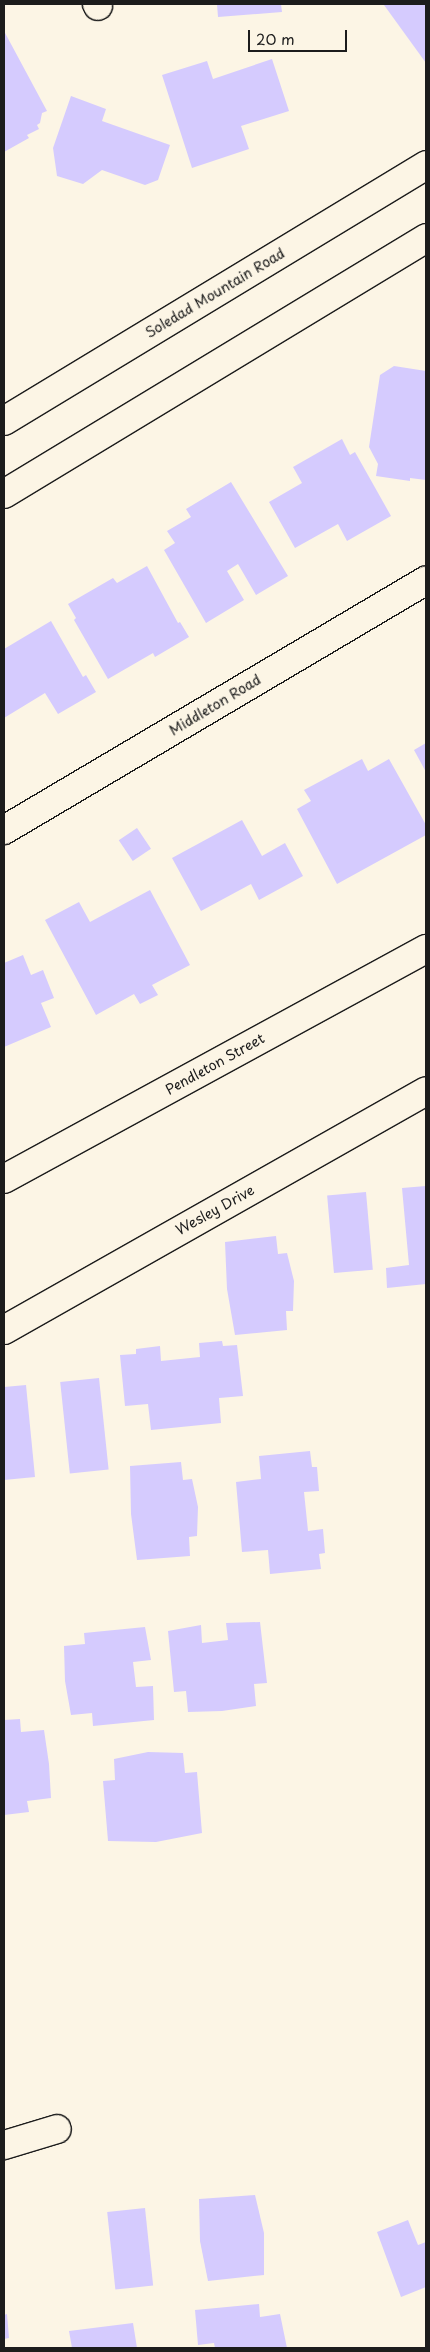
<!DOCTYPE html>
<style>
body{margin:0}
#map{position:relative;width:430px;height:2352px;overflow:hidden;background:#fcf5e5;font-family:"Playpen Sans",sans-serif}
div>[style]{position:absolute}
.building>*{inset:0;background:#d5cbfe;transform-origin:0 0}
.roads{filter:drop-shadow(1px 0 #1c1c1c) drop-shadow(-1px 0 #1c1c1c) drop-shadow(0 1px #1c1c1c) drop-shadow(0 -1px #1c1c1c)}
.minor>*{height:28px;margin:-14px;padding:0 14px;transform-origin:14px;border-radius:14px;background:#fcf5e5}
.secondary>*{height:28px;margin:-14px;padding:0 14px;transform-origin:14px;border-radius:14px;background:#fcf5e5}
span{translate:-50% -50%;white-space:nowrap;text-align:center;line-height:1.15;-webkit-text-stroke:4px #fcf5e5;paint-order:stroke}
.street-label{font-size:14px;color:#1c1c1c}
.frame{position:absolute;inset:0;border:5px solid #1c1c1c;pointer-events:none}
.scale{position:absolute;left:248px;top:30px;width:99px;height:22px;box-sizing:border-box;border:2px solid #1c1c1c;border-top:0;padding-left:6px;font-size:15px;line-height:18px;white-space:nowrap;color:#1c1c1c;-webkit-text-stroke:4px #fcf5e5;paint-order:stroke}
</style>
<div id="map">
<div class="building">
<div style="clip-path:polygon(217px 4px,281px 4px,282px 12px,218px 17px)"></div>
<div style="clip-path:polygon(386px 4px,426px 4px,426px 63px,384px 5px)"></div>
<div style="clip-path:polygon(4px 31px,47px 111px,42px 113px,40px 123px,37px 125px,39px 129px,27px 135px,29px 138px,4px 152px)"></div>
<div style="clip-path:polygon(272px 59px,289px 111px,241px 126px,249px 149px,192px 168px,162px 75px,207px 61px,213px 79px)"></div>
<div style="clip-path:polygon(71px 96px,106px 109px,102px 121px,170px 145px,158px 180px,145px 185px,102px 170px,83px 184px,57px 176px,53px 148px)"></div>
<div style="clip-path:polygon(394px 366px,426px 371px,426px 480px,410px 478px,410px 481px,376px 476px,378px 464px,369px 447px,380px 375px)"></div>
<div style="clip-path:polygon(342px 439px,350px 455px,355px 452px,391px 516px,347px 541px,338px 524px,295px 548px,269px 502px,302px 483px,293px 467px)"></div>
<div style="clip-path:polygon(231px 482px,288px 576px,256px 595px,238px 564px,227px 571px,244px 600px,206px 623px,164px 550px,175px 543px,167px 531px,191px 517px,186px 509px)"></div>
<div style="clip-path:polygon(147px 566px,178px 623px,180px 622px,189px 637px,155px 657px,153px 653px,108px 679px,74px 620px,76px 618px,68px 604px,113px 578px,117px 583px)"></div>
<div style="clip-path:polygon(51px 621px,83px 677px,86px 675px,96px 692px,58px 714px,45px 693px,4px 718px,4px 649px)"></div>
<div style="clip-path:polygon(426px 743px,426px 772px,414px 750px)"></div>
<div style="clip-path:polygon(362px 759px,368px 771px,389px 759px,426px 825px,426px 835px,337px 884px,297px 809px,311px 801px,304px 790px)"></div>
<div style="clip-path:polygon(242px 820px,262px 856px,285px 843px,303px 876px,259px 900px,251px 884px,201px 911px,172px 858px)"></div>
<div style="left:137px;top:828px;width:25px;height:22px;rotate:56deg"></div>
<div style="clip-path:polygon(150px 890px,190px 965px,152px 985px,158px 995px,140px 1004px,134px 994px,96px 1015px,45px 920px,79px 902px,90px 922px)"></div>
<div style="clip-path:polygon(23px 955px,31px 975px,43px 970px,54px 998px,41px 1003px,51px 1027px,4px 1047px,4px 963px)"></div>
<div style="clip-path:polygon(426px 1186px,426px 1284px,387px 1288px,386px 1268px,409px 1265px,402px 1188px)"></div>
<div style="left:366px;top:1192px;width:78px;height:39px;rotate:85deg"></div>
<div style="clip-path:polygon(276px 1236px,278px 1254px,287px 1253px,294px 1281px,293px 1311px,286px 1311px,287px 1330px,235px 1335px,227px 1289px,225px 1242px)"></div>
<div style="clip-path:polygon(222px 1341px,223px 1346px,237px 1345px,243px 1396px,219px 1398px,221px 1423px,151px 1430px,148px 1404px,125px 1406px,120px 1355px,136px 1354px,136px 1349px,160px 1346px,161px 1361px,200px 1357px,199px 1343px)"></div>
<div style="left:99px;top:1378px;width:92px;height:39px;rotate:84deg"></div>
<div style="clip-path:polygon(26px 1385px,35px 1477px,4px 1480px,4px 1387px)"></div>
<div style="clip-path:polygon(310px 1451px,312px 1467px,317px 1467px,319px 1491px,304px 1492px,308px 1531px,323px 1529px,325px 1553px,319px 1554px,321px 1569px,270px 1574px,268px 1550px,242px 1552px,236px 1482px,261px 1479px,259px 1456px)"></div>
<div style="clip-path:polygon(181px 1462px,183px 1480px,192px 1479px,198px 1507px,197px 1536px,189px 1537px,190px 1556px,137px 1560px,131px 1514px,130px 1466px)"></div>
<div style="clip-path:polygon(260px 1622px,267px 1683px,254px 1684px,256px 1706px,222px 1711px,188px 1712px,186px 1691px,174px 1692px,168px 1631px,201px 1625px,202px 1643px,228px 1640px,226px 1623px)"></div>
<div style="clip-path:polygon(145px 1627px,151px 1660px,133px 1662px,136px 1687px,153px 1686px,154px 1720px,93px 1726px,92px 1713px,71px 1715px,65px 1681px,64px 1646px,85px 1644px,84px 1633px)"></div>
<div style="clip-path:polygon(20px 1719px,21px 1732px,44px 1730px,49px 1764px,51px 1798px,27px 1801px,29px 1812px,4px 1815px,4px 1720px)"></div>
<div style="clip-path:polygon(148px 1752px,183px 1753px,185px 1773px,197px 1772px,202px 1833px,156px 1842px,108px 1841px,103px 1781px,115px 1780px,114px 1759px)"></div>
<div style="clip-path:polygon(255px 2195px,264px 2233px,264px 2275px,208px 2281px,200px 2241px,199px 2199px)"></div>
<div style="left:145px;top:2208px;width:78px;height:38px;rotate:84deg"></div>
<div style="clip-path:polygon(408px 2220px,418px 2245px,426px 2242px,426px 2287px,401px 2297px,377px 2232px)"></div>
<div style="clip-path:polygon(259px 2304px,260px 2317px,280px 2314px,287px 2348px,215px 2348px,214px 2343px,198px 2345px,195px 2310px)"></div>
<div style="clip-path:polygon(7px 2314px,9px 2338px,4px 2339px,4px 2315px)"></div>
<div style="clip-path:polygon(133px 2323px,137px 2348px,72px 2348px,69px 2331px)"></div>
</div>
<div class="roads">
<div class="minor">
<div style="left:97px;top:4px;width:2px;rotate:63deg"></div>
<div style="left:4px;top:830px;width:490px;rotate:-30.6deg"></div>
<div style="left:4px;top:1179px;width:481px;rotate:-28.6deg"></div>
<div style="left:4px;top:1330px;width:485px;rotate:-29.5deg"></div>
<div style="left:4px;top:2145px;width:55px;rotate:-16.8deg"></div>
</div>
<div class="secondary">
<div style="left:4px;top:421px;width:494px;rotate:-31.2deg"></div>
<div style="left:4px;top:494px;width:494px;rotate:-31.2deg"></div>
</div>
</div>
<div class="street-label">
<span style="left:215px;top:293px;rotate:-31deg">Soledad Mountain Road</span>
<span style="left:215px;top:705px;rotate:-31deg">Middleton Road</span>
<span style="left:215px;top:1064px;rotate:-29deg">Pendleton Street</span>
<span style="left:215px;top:1210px;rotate:-29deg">Wesley Drive</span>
</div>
<div class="frame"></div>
<div class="scale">20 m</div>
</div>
